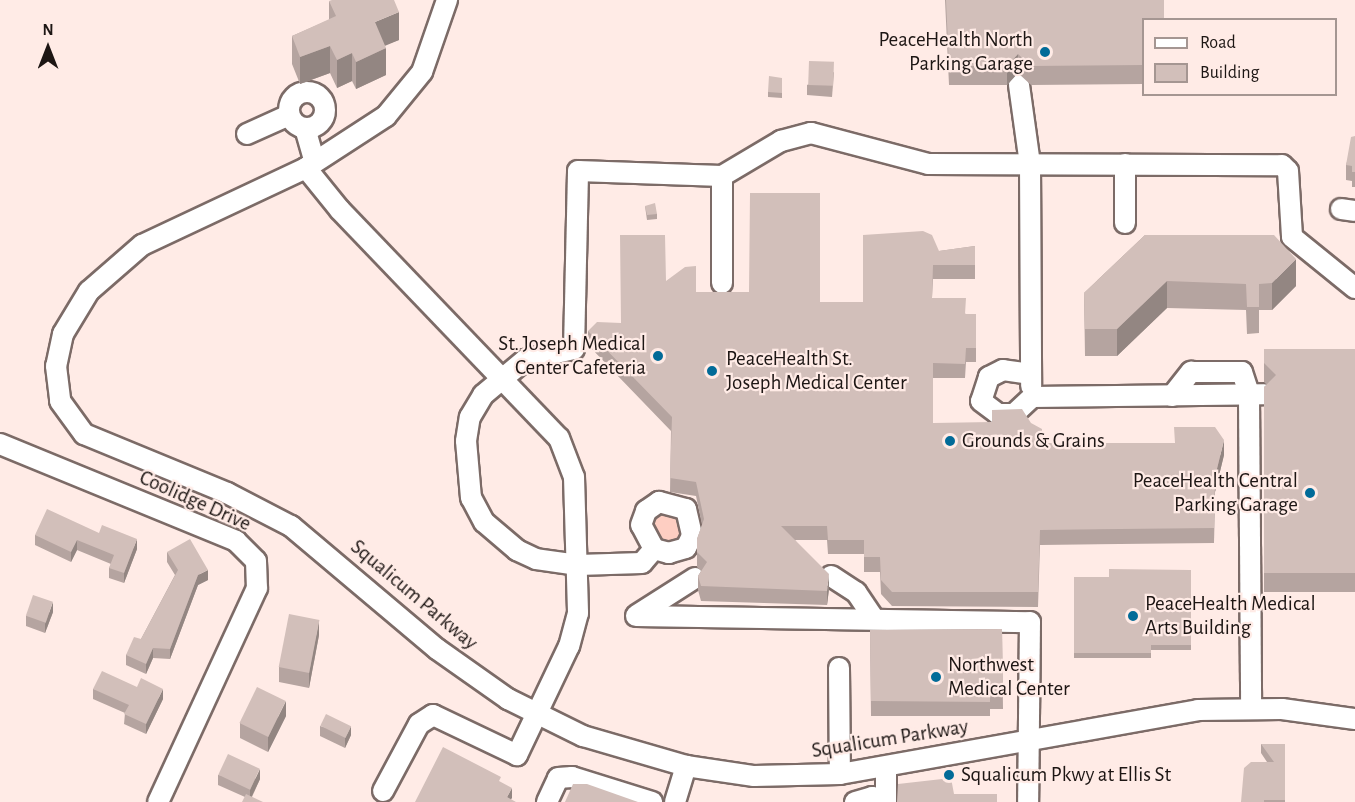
<!DOCTYPE html>
<style>
body{margin:0}
#map{position:relative;width:1355px;height:802px;overflow:hidden;background:#ffebe6;font-family:"Alegreya Sans",sans-serif}
div>[style]{position:absolute}
.green>*{inset:0;background:#fecec2}
.roads{filter:drop-shadow(2px 0 #7c6b67) drop-shadow(-2px 0 #7c6b67) drop-shadow(0 2px #7c6b67) drop-shadow(0 -2px #7c6b67)}
.minor>*{height:20px;margin:-10px;padding:0 10px;transform-origin:10px;border-radius:10px;background:#fff}
.minor>.ring{margin:-10px;padding:0;box-sizing:content-box;background:none;border:20px solid #fff;border-radius:50%}
.wall>*{inset:0;background:#b5a4a0}
.shaded-wall>*{inset:0;background:#938682}
.building>*{inset:0;background:#d2bfba;transform-origin:0 0}
.dots>*{width:16px;height:16px;translate:-50% -50%;box-sizing:border-box;border:3px solid #ffebe6;border-radius:50%}
span{translate:-50% -50%;white-space:nowrap;text-align:center;line-height:1.15;-webkit-text-stroke:4.5px #ffebe6;paint-order:stroke}
.poi-label{font-size:21px;color:#1d1614}
.right{translate:-100% -50%;text-align:right}
.left{translate:0 -50%;text-align:left}
.street-label{font-size:21px;color:#1d1614}
.legend{position:absolute;left:1142px;top:18px;width:195px;height:78px;box-sizing:border-box;background:#ffebe6;border:2px solid #a59692;margin:0;padding:8px 10px;list-style:none;font-size:18px;color:#1d1614}
.legend li{display:flex;align-items:center;gap:12px;height:30px}
.legend b{width:30px;border:2px solid #a59692}
.north{position:absolute;left:18px;top:18px;width:60px;height:60px;-webkit-text-stroke:4px #ffebe6;paint-order:stroke;rotate:0deg;font-size:16px;font-weight:700;line-height:24px;text-align:center;color:#1d1614}
.north::after{content:'';display:block;margin:auto;width:21px;height:27px;background:#1d1614;clip-path:polygon(50% 0,100% 100%,50% 72%,0 100%)}
</style>
<div id="map">
<div class="green">
<div style="clip-path:polygon(675px 509px,688px 531px,674px 547px,650px 536px,651px 514px)"></div>
</div>
<div class="roads">
<div class="minor">
<div style="left:447px;top:0;width:76px;rotate:109.1deg"></div>
<div style="left:422px;top:72px;width:57px;rotate:129.3deg"></div>
<div style="left:386px;top:116px;width:95px;rotate:147deg"></div>
<div style="left:306px;top:168px;width:181px;rotate:154.8deg"></div>
<div style="left:142px;top:245px;width:70px;rotate:139deg"></div>
<div style="left:89px;top:291px;width:50px;rotate:121.2deg"></div>
<div style="left:63px;top:334px;width:33px;rotate:102deg"></div>
<div style="left:56px;top:366px;width:35px;rotate:83deg"></div>
<div style="left:60px;top:401px;width:41px;rotate:54deg"></div>
<div style="left:84px;top:434px;width:155px;rotate:22.4deg"></div>
<div style="left:227px;top:493px;width:72px;rotate:27.3deg"></div>
<div style="left:291px;top:526px;width:191px;rotate:40.1deg"></div>
<div style="left:437px;top:649px;width:87px;rotate:35.2deg"></div>
<div style="left:508px;top:699px;width:84px;rotate:26.3deg"></div>
<div style="left:583px;top:736px;width:107px;rotate:16.2deg"></div>
<div style="left:686px;top:766px;width:69px;rotate:8.4deg"></div>
<div style="left:754px;top:776px;width:86px;rotate:-1.3deg"></div>
<div style="left:840px;top:774px;width:364px;rotate:-10.1deg"></div>
<div style="left:1198px;top:710px;width:84px;rotate:-0.7deg"></div>
<div style="left:1282px;top:709px;width:74px;rotate:7.8deg"></div>
<div style="left:1019px;top:85px;width:80px;rotate:82.1deg"></div>
<div style="left:1030px;top:164px;width:222px;rotate:89.7deg"></div>
<div class="ring" style="left:289px;top:92px;width:16px;height:16px"></div>
<div style="left:305px;top:128px;width:35px;rotate:74deg"></div>
<div style="left:247px;top:134px;width:46px;rotate:-24.3deg"></div>
<div style="left:306px;top:168px;width:54px;rotate:51deg"></div>
<div style="left:340px;top:210px;width:316px;rotate:46.2deg"></div>
<div style="left:559px;top:438px;width:42px;rotate:69deg"></div>
<div style="left:574px;top:477px;width:136px;rotate:88.3deg"></div>
<div style="left:578px;top:613px;width:34px;rotate:105deg"></div>
<div style="left:569px;top:646px;width:121px;rotate:115.5deg"></div>
<div style="left:517px;top:755px;width:93px;rotate:-154.5deg"></div>
<div style="left:433px;top:715px;width:17px;rotate:147deg"></div>
<div style="left:419px;top:724px;width:76px;rotate:118.2deg"></div>
<div style="left:722px;top:176px;width:107px;rotate:90deg"></div>
<div style="left:1341px;top:209px;width:14px;rotate:8deg"></div>
<div style="left:1125px;top:223px;width:59px;rotate:-90deg"></div>
<div style="left:1031px;top:374px;width:28px;rotate:-172deg"></div>
<div style="left:1003px;top:370px;width:16px;rotate:153deg"></div>
<div style="left:989px;top:377px;width:25px;rotate:108deg"></div>
<div style="left:981px;top:401px;width:21px;rotate:37deg"></div>
<div style="left:998px;top:414px;width:16px"></div>
<div style="left:1014px;top:414px;width:25px;rotate:-43deg"></div>
<div style="left:1032px;top:397px;width:232px;rotate:-0.7deg"></div>
<div style="left:1172px;top:396px;width:31px;rotate:-52deg"></div>
<div style="left:1191px;top:372px;width:51px"></div>
<div style="left:1242px;top:372px;width:23px;rotate:72deg"></div>
<div style="left:1249px;top:397px;width:311px;rotate:89.6deg"></div>
<div style="left:0;top:444px;width:255px;rotate:22.3deg"></div>
<div style="left:236px;top:541px;width:28px;rotate:45deg"></div>
<div style="left:256px;top:561px;width:27px;rotate:88deg"></div>
<div style="left:257px;top:588px;width:236px;rotate:114.8deg"></div>
<div style="left:654px;top:549px;width:27px;rotate:-118deg"></div>
<div style="left:641px;top:525px;width:15px;rotate:-70deg"></div>
<div style="left:646px;top:511px;width:16px;rotate:-35deg"></div>
<div style="left:659px;top:502px;width:28px;rotate:15deg"></div>
<div style="left:686px;top:509px;width:28px;rotate:77deg"></div>
<div style="left:692px;top:536px;width:13px;rotate:117deg"></div>
<div style="left:686px;top:548px;width:18px;rotate:164deg"></div>
<div style="left:669px;top:553px;width:16px;rotate:-165deg"></div>
<div style="left:654px;top:549px;width:18px;rotate:131deg"></div>
<div style="left:642px;top:563px;width:64px;rotate:178.2deg"></div>
<div style="left:578px;top:565px;width:42px;rotate:-171.9deg"></div>
<div style="left:536px;top:559px;width:21px;rotate:-155deg"></div>
<div style="left:517px;top:550px;width:43px;rotate:-139.7deg"></div>
<div style="left:484px;top:522px;width:27px;rotate:-118deg"></div>
<div style="left:471px;top:498px;width:57px;rotate:-95deg"></div>
<div style="left:466px;top:441px;width:24px;rotate:-81deg"></div>
<div style="left:470px;top:417px;width:26px;rotate:-59deg"></div>
<div style="left:483px;top:395px;width:55px;rotate:-39.8deg"></div>
<div style="left:525px;top:360px;width:50px;rotate:-12.7deg"></div>
<div style="left:574px;top:349px;width:178px;rotate:-88.7deg"></div>
<div style="left:578px;top:171px;width:144px;rotate:2deg"></div>
<div style="left:722px;top:176px;width:69px;rotate:-30.7deg"></div>
<div style="left:781px;top:141px;width:31px;rotate:-15deg"></div>
<div style="left:811px;top:133px;width:121px;rotate:14.8deg"></div>
<div style="left:928px;top:164px;width:354px;rotate:0.2deg"></div>
<div style="left:1282px;top:165px;width:8px;rotate:45deg"></div>
<div style="left:1288px;top:171px;width:66px;rotate:86.5deg"></div>
<div style="left:1292px;top:237px;width:81px;rotate:39deg"></div>
<div style="left:831px;top:576px;width:30px;rotate:33deg"></div>
<div style="left:856px;top:592px;width:32px;rotate:56deg"></div>
<div style="left:637px;top:615px;width:69px;rotate:-32.5deg"></div>
<div style="left:636px;top:616px;width:394px;rotate:0.9deg"></div>
<div style="left:1030px;top:622px;width:180px;rotate:90.6deg"></div>
<div style="left:839px;top:668px;width:106px;rotate:89.5deg"></div>
<div style="left:886px;top:768px;width:34px;rotate:90deg"></div>
<div style="left:547px;top:802px;width:26px;rotate:-65deg"></div>
<div style="left:558px;top:778px;width:14px;rotate:-4deg"></div>
<div style="left:572px;top:777px;width:84px;rotate:17.4deg"></div>
<div style="left:675px;top:802px;width:38px;rotate:-73deg"></div>
<div style="left:855px;top:802px;width:18px;rotate:-16deg"></div>
<div style="left:872px;top:797px;width:11px;rotate:27deg"></div>
</div>
</div>
<div class="wall">
<div style="clip-path:polygon(945px 0,1164px 0,1143px 20px,1143px 84px,1031px 85px,1018px 73px,1007px 85px,949px 85px)"></div>
<div style="clip-path:polygon(329px 1px,399px 40px,385px 45px,386px 75px,356px 89px,352px 81px,337px 88px,330px 73px,300px 84px,292px 64px,292px 36px,329px 20px)"></div>
<div style="clip-path:polygon(834px 72px,832px 97px,807px 95px,807px 85px)"></div>
<div style="clip-path:polygon(782px 78px,782px 98px,768px 97px,768px 92px)"></div>
<div style="clip-path:polygon(1355px 136px,1355px 187px,1352px 187px,1352px 181px,1346px 180px,1346px 165px)"></div>
<div style="clip-path:polygon(645px 206px,657px 214px,657px 219px,647px 220px)"></div>
<div style="clip-path:polygon(1145px 235px,1296px 286px,1272px 310px,1259px 310px,1259px 333px,1247px 334px,1246px 310px,1167px 308px,1117px 356px,1085px 356px,1084px 293px)"></div>
<div style="clip-path:polygon(975px 246px,975px 279px,933px 279px,932px 298px,966px 314px,976px 314px,976px 362px,966px 362px,965px 378px,933px 378px,933px 423px,1042px 443px,1224px 455px,1215px 492px,1214px 543px,1040px 545px,1038px 607px,892px 606px,881px 594px,880px 572px,864px 572px,864px 554px,828px 554px,827px 540px,795px 540px,829px 589px,827px 605px,701px 601px,698px 590px,698px 576px,701px 571px,697px 567px,697px 539px,702px 525px,696px 496px,670px 492px,671px 431px,588px 345px,588px 331px,621px 323px,666px 281px,696px 292px,820px 302px,863px 302px,939px 251px)"></div>
<div style="clip-path:polygon(1264px 349px,1355px 349px,1355px 592px,1264px 592px,1264px 387px,1267px 385px,1264px 382px)"></div>
<div style="clip-path:polygon(99px 533px,137px 549px,124px 583px,109px 578px,109px 568px,111px 564px,77px 550px,71px 562px,35px 545px,35px 535px)"></div>
<div style="clip-path:polygon(167px 552px,208px 580px,198px 585px,170px 659px,153px 658px,146px 674px,126px 665px,126px 655px,141px 639px,175px 575px,167px 562px)"></div>
<div style="clip-path:polygon(1191px 570px,1191px 650px,1151px 650px,1151px 658px,1074px 658px,1074px 577px,1109px 577px)"></div>
<div style="clip-path:polygon(53px 612px,45px 633px,26px 626px,26px 616px)"></div>
<div style="clip-path:polygon(1002px 629px,1003px 709px,990px 709px,990px 716px,871px 716px,870px 630px)"></div>
<div style="clip-path:polygon(319px 635px,309px 688px,279px 682px,279px 667px)"></div>
<div style="clip-path:polygon(93px 689px,163px 699px,146px 734px,124px 724px,125px 713px,93px 699px)"></div>
<div style="clip-path:polygon(286px 716px,268px 752px,240px 738px,240px 723px)"></div>
<div style="clip-path:polygon(320px 726px,351px 735px,345px 748px,320px 736px)"></div>
<div style="clip-path:polygon(1261px 744px,1285px 744px,1285px 802px,1241px 802px,1267px 762px,1261px 753px)"></div>
<div style="clip-path:polygon(218px 775px,260px 779px,252px 797px,245px 797px,218px 785px)"></div>
</div>
<div class="shaded-wall">
<div style="clip-path:polygon(399px 12px,399px 40px,375px 50px,375px 22px)"></div>
<div style="clip-path:polygon(330px 46px,330px 73px,300px 84px,300px 57px)"></div>
<div style="clip-path:polygon(386px 48px,386px 75px,356px 89px,356px 62px)"></div>
<div style="clip-path:polygon(352px 53px,352px 81px,337px 88px,337px 60px)"></div>
<div style="clip-path:polygon(1018px 54px,1018px 73px,1007px 85px,1007px 66px)"></div>
<div style="clip-path:polygon(1296px 259px,1296px 286px,1272px 310px,1272px 283px)"></div>
<div style="clip-path:polygon(1167px 281px,1167px 308px,1117px 356px,1117px 329px)"></div>
<div style="clip-path:polygon(1224px 440px,1224px 455px,1215px 492px,1214px 543px,1215px 477px)"></div>
<div style="clip-path:polygon(137px 539px,137px 549px,124px 583px,124px 573px)"></div>
<div style="clip-path:polygon(77px 540px,77px 550px,71px 562px,71px 552px)"></div>
<div style="clip-path:polygon(208px 570px,208px 580px,198px 585px,170px 659px,170px 649px,198px 575px)"></div>
<div style="clip-path:polygon(829px 574px,829px 589px,827px 605px,827px 591px)"></div>
<div style="clip-path:polygon(53px 602px,53px 612px,45px 633px,45px 624px)"></div>
<div style="clip-path:polygon(319px 620px,319px 635px,309px 688px,309px 673px)"></div>
<div style="clip-path:polygon(153px 648px,153px 658px,146px 674px,146px 664px)"></div>
<div style="clip-path:polygon(163px 689px,163px 699px,146px 734px,146px 724px)"></div>
<div style="clip-path:polygon(286px 701px,286px 716px,268px 752px,268px 737px)"></div>
<div style="clip-path:polygon(351px 726px,351px 735px,345px 748px,345px 738px)"></div>
<div style="clip-path:polygon(260px 769px,260px 779px,250px 800px,250px 790px)"></div>
<div style="clip-path:polygon(512px 788px,512px 798px,509px 802px,507px 797px)"></div>
</div>
<div class="building">
<div style="clip-path:polygon(332px 0,394px 0,399px 12px,375px 22px,386px 48px,356px 62px,352px 53px,337px 60px,330px 46px,300px 57px,292px 36px,336px 16px,329px 1px)"></div>
<div style="clip-path:polygon(946px 0,1164px 0,1164px 20px,1143px 20px,1143px 65px,1031px 66px,1018px 54px,1007px 66px,949px 66px)"></div>
<div style="left:809px;top:61px;width:25px;height:24px;rotate:2deg"></div>
<div style="clip-path:polygon(769px 76px,782px 78px,782px 93px,768px 92px)"></div>
<div style="clip-path:polygon(1355px 136px,1355px 172px,1352px 172px,1352px 166px,1346px 165px,1351px 137px)"></div>
<div style="clip-path:polygon(750px 193px,820px 193px,820px 302px,863px 302px,863px 235px,923px 231px,932px 235px,939px 251px,975px 246px,975px 265px,933px 265px,932px 298px,966px 298px,965px 314px,976px 314px,976px 348px,966px 348px,965px 364px,933px 363px,933px 423px,992px 422px,992px 410px,1022px 409px,1031px 423px,1042px 429px,1042px 443px,1175px 443px,1174px 427px,1215px 427px,1224px 440px,1215px 477px,1214px 528px,1040px 530px,1038px 592px,892px 592px,881px 580px,880px 557px,864px 557px,864px 540px,828px 540px,827px 526px,781px 526px,829px 574px,827px 591px,701px 586px,698px 576px,707px 562px,697px 552px,697px 539px,704px 519px,696px 482px,670px 478px,672px 417px,588px 331px,597px 322px,621px 323px,620px 235px,665px 235px,666px 281px,685px 267px,696px 266px,696px 292px,749px 292px)"></div>
<div style="clip-path:polygon(655px 203px,657px 214px,647px 215px,645px 206px)"></div>
<div style="clip-path:polygon(1145px 235px,1274px 235px,1296px 259px,1272px 283px,1259px 284px,1259px 307px,1247px 307px,1246px 284px,1167px 281px,1117px 329px,1085px 329px,1084px 293px)"></div>
<div style="clip-path:polygon(1264px 349px,1355px 349px,1355px 573px,1264px 573px,1264px 387px,1276px 375px,1264px 363px)"></div>
<div style="clip-path:polygon(47px 509px,99px 533px,102px 525px,137px 539px,124px 573px,109px 568px,114px 555px,77px 540px,71px 552px,35px 535px)"></div>
<div style="clip-path:polygon(190px 539px,208px 570px,198px 575px,170px 649px,153px 648px,146px 664px,126px 655px,134px 637px,141px 639px,178px 570px,167px 552px)"></div>
<div style="clip-path:polygon(1109px 569px,1191px 570px,1191px 645px,1151px 645px,1151px 653px,1074px 653px,1074px 577px,1109px 577px)"></div>
<div style="left:33px;top:595px;width:21px;height:22px;rotate:19deg"></div>
<div style="left:289px;top:614px;width:31px;height:54px;rotate:11deg"></div>
<div style="clip-path:polygon(1002px 629px,1003px 694px,990px 694px,990px 702px,871px 701px,870px 630px)"></div>
<div style="clip-path:polygon(102px 671px,137px 687px,141px 678px,163px 689px,146px 724px,124px 714px,129px 705px,93px 689px)"></div>
<div style="left:257px;top:687px;width:32px;height:40px;rotate:26deg"></div>
<div style="left:326px;top:714px;width:28px;height:13px;rotate:26deg"></div>
<div style="clip-path:polygon(1261px 744px,1285px 744px,1285px 800px,1264px 800px,1264px 802px,1241px 802px,1244px 768px,1251px 762px,1274px 762px)"></div>
<div style="clip-path:polygon(443px 747px,501px 777px,499px 781px,512px 788px,507px 797px,516px 802px,415px 802px)"></div>
<div style="left:228px;top:754px;width:35px;height:23px;rotate:25deg"></div>
<div style="clip-path:polygon(951px 778px,954px 794px,997px 794px,997px 802px,897px 802px,898px 784px)"></div>
<div style="clip-path:polygon(573px 784px,587px 784px,638px 802px,565px 802px)"></div>
<div style="clip-path:polygon(246px 794px,263px 802px,242px 802px)"></div>
</div>
<div class="dots">
<div style="left:1045px;top:52px;background:#026b98"></div>
<div style="left:658px;top:356px;background:#026b98"></div>
<div style="left:712px;top:371px;background:#026b98"></div>
<div style="left:950px;top:441px;background:#026b98"></div>
<div style="left:1310px;top:493px;background:#026b98"></div>
<div style="left:1133px;top:616px;background:#026b98"></div>
<div style="left:936px;top:677px;background:#026b98"></div>
<div style="left:949px;top:775px;background:#026b98"></div>
</div>
<div class="poi-label">
<span class="right" style="left:1033px;top:52px">PeaceHealth North<br>Parking Garage</span>
<span class="right" style="left:646px;top:356px">St. Joseph Medical<br>Center Cafeteria</span>
<span class="left" style="left:726px;top:371px">PeaceHealth St.<br>Joseph Medical Center</span>
<span class="left" style="left:962px;top:441px">Grounds &amp; Grains</span>
<span class="right" style="left:1298px;top:493px">PeaceHealth Central<br>Parking Garage</span>
<span class="left" style="left:1145px;top:616px">PeaceHealth Medical<br>Arts Building</span>
<span class="left" style="left:948px;top:677px">Northwest<br>Medical Center</span>
<span class="left" style="left:961px;top:775px">Squalicum Pkwy at Ellis St</span>
</div>
<div class="street-label">
<span style="left:195px;top:501px;rotate:24deg">Coolidge Drive</span>
<span style="left:414px;top:595px;rotate:40deg">Squalicum Parkway</span>
<span style="left:890px;top:739px;rotate:-9deg">Squalicum Parkway</span>
</div>
<ul class="legend">
<li><b style="height:8px;background:#fff"></b>Road</li>
<li><b style="height:16px;background:#d2bfba"></b>Building</li>
</ul>
<div class="north">N</div>
</div>
